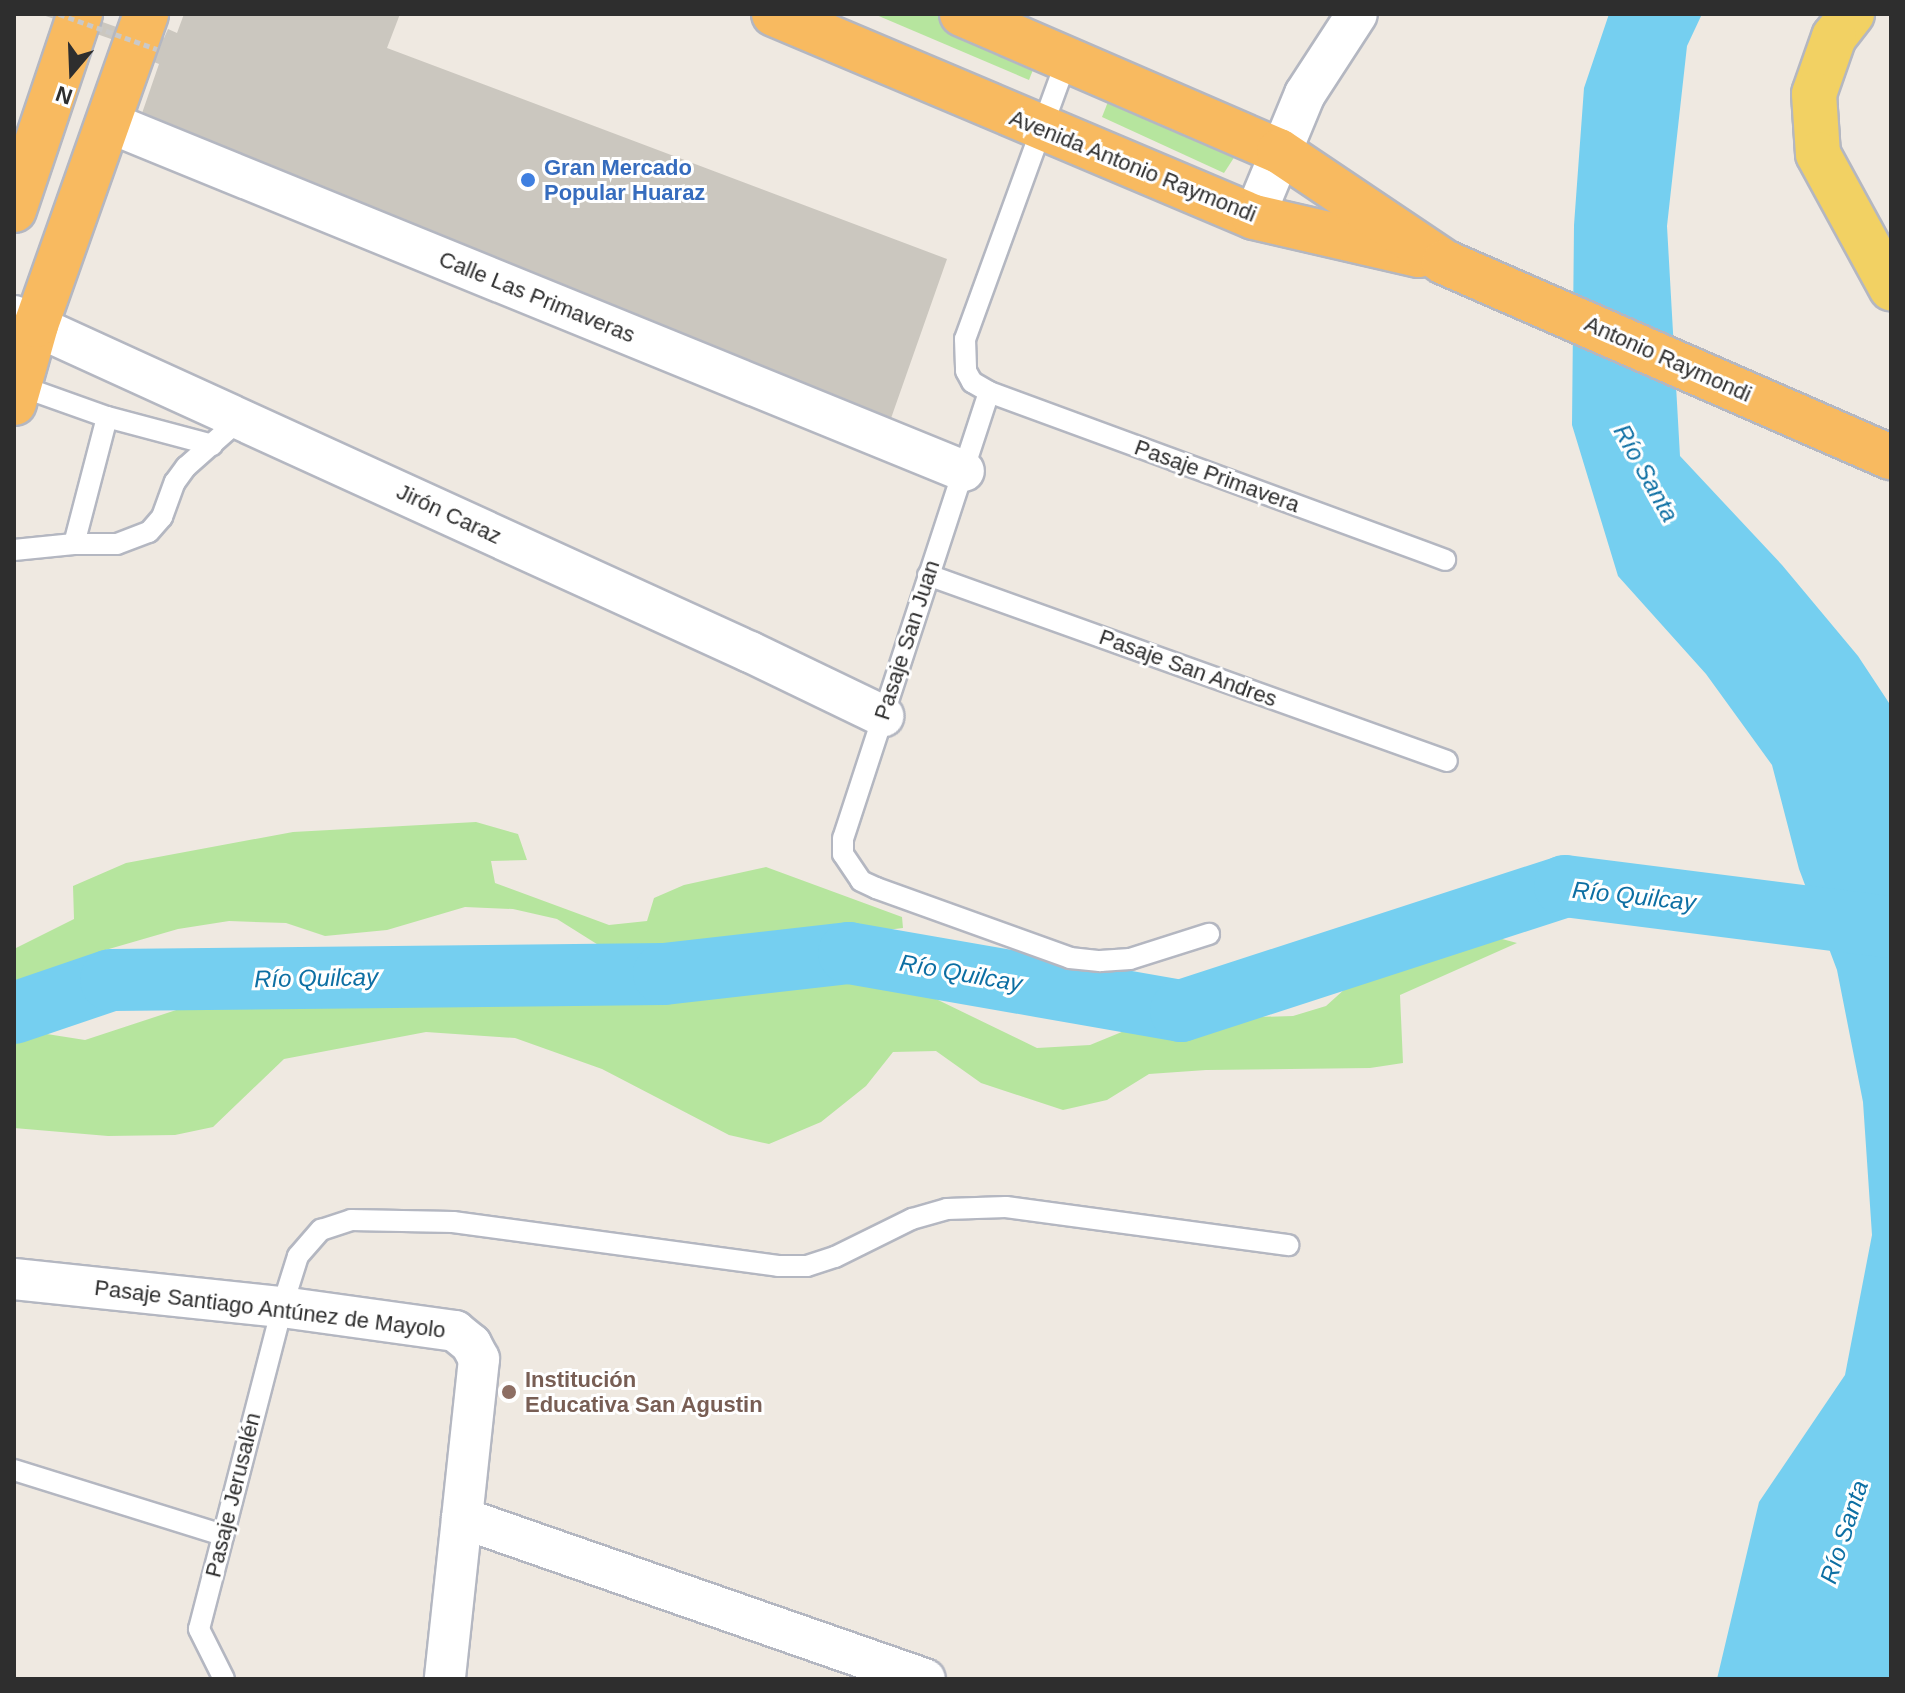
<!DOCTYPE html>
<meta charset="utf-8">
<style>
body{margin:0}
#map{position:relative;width:1905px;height:1693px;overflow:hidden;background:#efe9e1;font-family:Arial,sans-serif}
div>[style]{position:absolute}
.green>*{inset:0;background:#b6e59e}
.water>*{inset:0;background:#75cff0}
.river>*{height:62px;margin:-31px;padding:0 31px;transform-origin:31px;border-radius:31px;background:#75cff0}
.building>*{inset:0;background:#cbc7bf}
.roads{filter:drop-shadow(2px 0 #b4b7c1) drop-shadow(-2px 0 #b4b7c1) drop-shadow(0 2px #b4b7c1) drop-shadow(0 -2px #b4b7c1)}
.service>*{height:20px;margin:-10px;padding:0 10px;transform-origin:10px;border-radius:10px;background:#fff}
.minor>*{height:40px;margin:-20px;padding:0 20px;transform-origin:20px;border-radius:20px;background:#fff}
.primary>*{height:44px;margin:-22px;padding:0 22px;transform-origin:22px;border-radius:22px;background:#f2d163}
.trunk>*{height:44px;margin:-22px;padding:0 22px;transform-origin:22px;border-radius:22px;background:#f8ba60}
.path-bridge>*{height:5px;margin-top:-2.5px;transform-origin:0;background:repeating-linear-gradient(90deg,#c9c9c9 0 6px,transparent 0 10px)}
.dots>*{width:22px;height:22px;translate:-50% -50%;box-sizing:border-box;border:4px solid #fff;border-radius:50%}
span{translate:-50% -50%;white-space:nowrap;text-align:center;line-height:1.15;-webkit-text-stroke:6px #fff;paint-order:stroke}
.street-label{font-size:22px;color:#2e2e2e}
.shop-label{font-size:22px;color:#366cbe;font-weight:700}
.left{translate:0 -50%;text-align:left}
.education-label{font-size:22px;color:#785e54;font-weight:700}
.water-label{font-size:24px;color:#0d6fa3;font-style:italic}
.frame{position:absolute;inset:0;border:16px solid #2e2e2e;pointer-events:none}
.north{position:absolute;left:32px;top:32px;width:80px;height:80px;-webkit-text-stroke:6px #fff;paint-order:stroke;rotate:199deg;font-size:22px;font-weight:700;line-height:32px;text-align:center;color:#2e2e2e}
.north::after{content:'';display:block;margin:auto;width:28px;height:36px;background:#2e2e2e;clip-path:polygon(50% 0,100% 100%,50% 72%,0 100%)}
</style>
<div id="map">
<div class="green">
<div style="clip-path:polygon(874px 14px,938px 14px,1038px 57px,1029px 80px)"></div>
<div style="clip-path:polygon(1113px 89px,1237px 153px,1224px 173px,1102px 117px)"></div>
<div style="clip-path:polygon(476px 822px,518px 834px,527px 860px,491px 861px,495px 883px,609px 925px,647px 921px,654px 898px,684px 885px,766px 867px,902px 917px,903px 928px,739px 948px,659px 953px,600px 946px,557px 919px,513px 909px,465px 907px,387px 930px,325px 936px,286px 923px,229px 921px,178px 929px,102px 951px,14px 990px,14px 949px,74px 919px,73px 886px,126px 863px,293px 832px)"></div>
<div style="clip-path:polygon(1476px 932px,1517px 943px,1400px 995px,1403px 1063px,1370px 1068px,1206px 1070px,1149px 1074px,1107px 1100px,1063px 1110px,981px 1083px,936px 1051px,893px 1052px,866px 1086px,821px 1122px,769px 1144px,729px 1135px,602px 1069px,515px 1038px,426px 1032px,284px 1059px,213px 1127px,175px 1135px,108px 1136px,14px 1128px,14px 1037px,34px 1032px,85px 1040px,231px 992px,332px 994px,445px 986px,549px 996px,715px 999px,770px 983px,820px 977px,903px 983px,1037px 1048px,1090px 1045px,1151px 1020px,1293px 1016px,1326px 1006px,1346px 988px,1438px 942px)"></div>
</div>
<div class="water">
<div style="clip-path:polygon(1609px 14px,1702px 14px,1687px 46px,1667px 226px,1680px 456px,1782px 565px,1858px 656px,1891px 706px,1891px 1679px,1717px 1679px,1759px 1502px,1845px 1375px,1872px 1235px,1863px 1102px,1837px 970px,1799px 869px,1772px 765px,1706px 674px,1618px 576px,1572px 425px,1574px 225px,1584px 88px)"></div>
</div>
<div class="river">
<div style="left:14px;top:1013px;width:102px;rotate:-18.8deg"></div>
<div style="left:111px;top:980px;width:553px;rotate:-0.62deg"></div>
<div style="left:664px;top:974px;width:186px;rotate:-6.5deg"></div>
<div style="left:849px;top:953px;width:337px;rotate:9.9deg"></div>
<div style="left:1181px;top:1011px;width:404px;rotate:-18deg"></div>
<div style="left:1565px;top:886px;width:329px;rotate:7.2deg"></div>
</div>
<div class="building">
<div style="clip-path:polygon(40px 14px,80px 14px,153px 40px,155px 34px,164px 38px,168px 29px,177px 33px,184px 14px,400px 14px,387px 48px,947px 259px,889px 424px,139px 122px,159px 64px,146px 59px,148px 52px)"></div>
</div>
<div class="roads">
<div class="service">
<div style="left:1067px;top:59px;width:298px;rotate:110deg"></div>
<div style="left:965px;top:339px;width:32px;rotate:88deg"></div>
<div style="left:966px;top:371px;width:13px;rotate:61deg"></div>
<div style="left:972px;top:382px;width:20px;rotate:30deg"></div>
<div style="left:989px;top:392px;width:469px;rotate:108.1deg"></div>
<div style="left:843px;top:838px;width:16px;rotate:90deg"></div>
<div style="left:843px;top:854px;width:32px;rotate:56deg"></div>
<div style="left:861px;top:881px;width:17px;rotate:25deg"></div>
<div style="left:876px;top:888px;width:206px;rotate:19.8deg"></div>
<div style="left:1070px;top:958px;width:30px;rotate:6deg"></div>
<div style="left:1100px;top:961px;width:30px;rotate:-4deg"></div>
<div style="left:1130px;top:959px;width:83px;rotate:-17.6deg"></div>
<div style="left:20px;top:386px;width:92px;rotate:19.6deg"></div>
<div style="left:107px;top:417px;width:109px;rotate:14.9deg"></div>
<div style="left:989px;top:392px;width:486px;rotate:20.2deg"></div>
<div style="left:74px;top:544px;width:131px;rotate:-75.4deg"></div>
<div style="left:14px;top:550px;width:60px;rotate:-5.7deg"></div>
<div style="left:74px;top:544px;width:43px"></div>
<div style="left:117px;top:544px;width:34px;rotate:-21deg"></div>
<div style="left:149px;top:532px;width:20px;rotate:-49deg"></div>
<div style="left:162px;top:517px;width:37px;rotate:-70deg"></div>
<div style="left:175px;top:482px;width:19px;rotate:-54deg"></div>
<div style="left:186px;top:467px;width:72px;rotate:-41.6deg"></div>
<div style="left:928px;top:575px;width:551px;rotate:19.72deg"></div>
<div style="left:14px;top:1470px;width:219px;rotate:17.3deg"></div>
<div style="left:224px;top:1679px;width:56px;rotate:-116.6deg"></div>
<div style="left:199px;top:1629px;width:333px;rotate:-75.5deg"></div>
<div style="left:282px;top:1307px;width:53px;rotate:-72.6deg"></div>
<div style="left:298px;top:1256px;width:35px;rotate:-49deg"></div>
<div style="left:321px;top:1230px;width:32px;rotate:-18deg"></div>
<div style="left:351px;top:1220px;width:102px;rotate:1.1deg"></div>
<div style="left:453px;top:1222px;width:328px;rotate:7.7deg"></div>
<div style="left:778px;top:1266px;width:29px"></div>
<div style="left:807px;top:1266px;width:29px;rotate:-18deg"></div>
<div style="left:835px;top:1257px;width:86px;rotate:-26.3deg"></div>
<div style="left:912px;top:1219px;width:36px;rotate:-16deg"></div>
<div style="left:947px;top:1209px;width:59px;rotate:-1.9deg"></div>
<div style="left:1006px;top:1207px;width:285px;rotate:7.7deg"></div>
</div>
<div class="minor">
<div style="left:110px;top:123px;width:922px;rotate:22.17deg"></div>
<div style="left:1254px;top:217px;width:133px;rotate:-67.5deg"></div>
<div style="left:1305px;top:94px;width:95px;rotate:-57deg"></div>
<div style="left:14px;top:316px;width:809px;rotate:24.54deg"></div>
<div style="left:750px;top:652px;width:148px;rotate:25.7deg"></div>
<div style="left:14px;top:1279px;width:269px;rotate:6deg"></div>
<div style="left:282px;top:1307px;width:175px;rotate:7.9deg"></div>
<div style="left:455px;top:1331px;width:21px;rotate:39deg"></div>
<div style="left:471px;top:1344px;width:17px;rotate:62deg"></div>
<div style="left:479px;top:1359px;width:322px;rotate:96.1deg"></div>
<div style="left:462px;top:1518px;width:490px;rotate:19.2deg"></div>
</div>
<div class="primary">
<div style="left:1852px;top:14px;width:29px;rotate:128deg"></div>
<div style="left:1834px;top:37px;width:60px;rotate:109.3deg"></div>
<div style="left:1814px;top:94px;width:60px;rotate:86.2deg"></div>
<div style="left:1818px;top:154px;width:153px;rotate:61.4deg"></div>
</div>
<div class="trunk">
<div style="left:774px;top:14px;width:521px;rotate:22.92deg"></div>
<div style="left:1254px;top:217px;width:169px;rotate:13deg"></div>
<div style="left:962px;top:14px;width:345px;rotate:23.4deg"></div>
<div style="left:1279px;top:151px;width:199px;rotate:33.9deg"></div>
<div style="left:1444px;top:262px;width:488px;rotate:23.6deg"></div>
<div style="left:14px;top:210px;width:207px;rotate:-71.4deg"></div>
<div style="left:14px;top:403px;width:81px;rotate:-74.2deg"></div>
<div style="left:36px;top:325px;width:330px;rotate:-70.5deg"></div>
</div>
</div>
<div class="path-bridge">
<div style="left:59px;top:14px;width:104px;rotate:19.7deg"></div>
</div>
<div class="dots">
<div style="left:528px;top:180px;background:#3f7fe0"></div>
<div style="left:509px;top:1392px;background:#8d6e63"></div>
</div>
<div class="street-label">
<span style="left:1133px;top:166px;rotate:22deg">Avenida Antonio Raymondi</span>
<span style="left:537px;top:297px;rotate:22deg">Calle Las Primaveras</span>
<span style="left:1668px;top:359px;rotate:24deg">Antonio Raymondi</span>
<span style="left:1217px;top:476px;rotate:20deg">Pasaje Primavera</span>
<span style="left:449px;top:514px;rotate:25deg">Jirón Caraz</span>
<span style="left:907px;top:640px;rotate:-72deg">Pasaje San Juan</span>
<span style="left:1188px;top:668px;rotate:20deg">Pasaje San Andres</span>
<span style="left:270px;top:1309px;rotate:7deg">Pasaje Santiago Antúnez de Mayolo</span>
<span style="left:233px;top:1495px;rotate:-76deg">Pasaje Jerusalén</span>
</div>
<div class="shop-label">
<span class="left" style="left:544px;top:180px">Gran Mercado<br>Popular Huaraz</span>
</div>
<div class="education-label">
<span class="left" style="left:525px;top:1392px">Institución<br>Educativa San Agustin</span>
</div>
<div class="water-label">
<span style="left:1646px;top:473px;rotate:61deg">Río Santa</span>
<span style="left:1634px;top:896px;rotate:6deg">Río Quilcay</span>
<span style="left:961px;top:973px;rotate:10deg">Río Quilcay</span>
<span style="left:316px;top:978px;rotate:-1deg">Río Quilcay</span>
<span style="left:1844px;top:1532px;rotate:-72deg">Río Santa</span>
</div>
<div class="frame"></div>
<div class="north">N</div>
</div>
